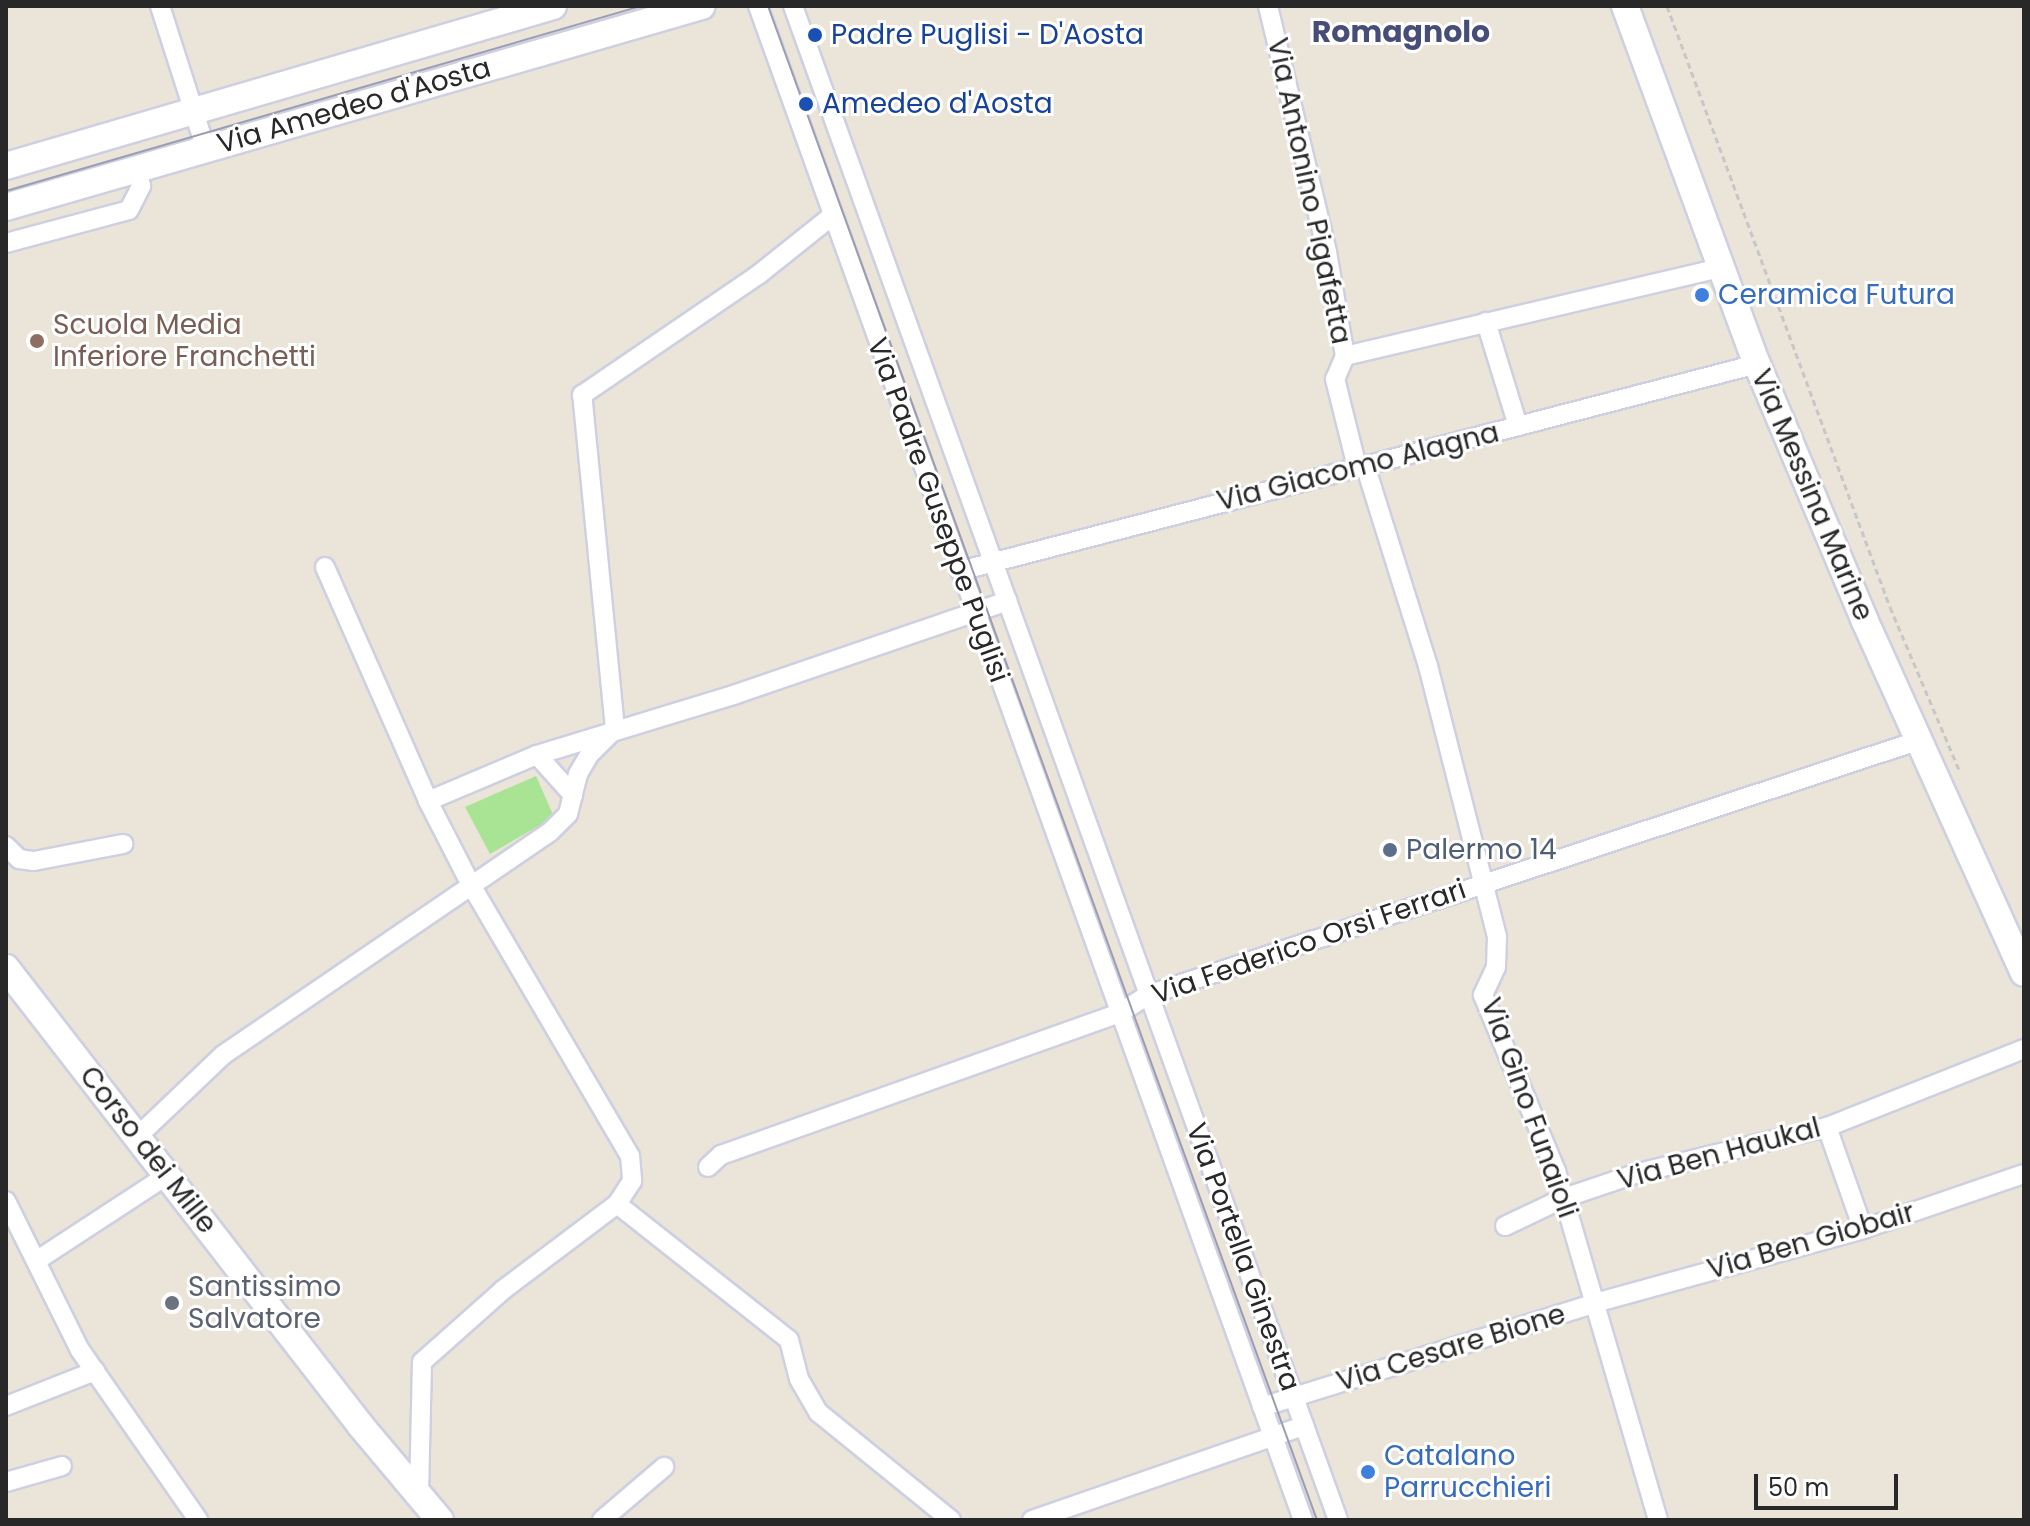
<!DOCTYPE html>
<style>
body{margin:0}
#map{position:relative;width:2030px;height:1526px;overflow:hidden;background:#ebe4d8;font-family:Poppins,sans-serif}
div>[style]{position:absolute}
.green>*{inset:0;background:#a8e493}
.path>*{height:3px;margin-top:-1.5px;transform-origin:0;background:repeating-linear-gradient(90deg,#c7c7c7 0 6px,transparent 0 10px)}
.roads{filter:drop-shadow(2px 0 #ced0e1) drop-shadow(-2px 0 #ced0e1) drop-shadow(0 2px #ced0e1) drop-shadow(0 -2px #ced0e1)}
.street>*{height:18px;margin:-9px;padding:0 9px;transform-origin:9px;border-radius:9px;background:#fff}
.secondary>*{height:26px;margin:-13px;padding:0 13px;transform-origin:13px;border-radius:13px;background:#fff}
.tram>*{height:2px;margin:-1px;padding:0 1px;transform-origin:1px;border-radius:1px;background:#9b9db3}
.dots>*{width:22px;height:22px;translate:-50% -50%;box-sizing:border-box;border:4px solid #fff;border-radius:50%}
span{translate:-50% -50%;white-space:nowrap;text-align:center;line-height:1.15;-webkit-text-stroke:6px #fff;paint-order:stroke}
.transit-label{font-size:28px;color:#164399}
.left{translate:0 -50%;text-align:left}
.street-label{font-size:28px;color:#282828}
.shop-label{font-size:28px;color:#366cbe}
.education-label{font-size:28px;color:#785e54}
.service-label{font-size:28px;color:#4e5e75}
.worship-label{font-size:28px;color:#5b616d}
.neighbourhood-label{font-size:30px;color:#474d79;font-weight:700}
.frame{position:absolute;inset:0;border:8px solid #282828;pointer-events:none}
.scale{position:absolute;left:1754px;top:1474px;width:144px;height:36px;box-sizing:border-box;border:4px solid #282828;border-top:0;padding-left:10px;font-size:24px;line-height:28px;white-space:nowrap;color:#282828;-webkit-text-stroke:6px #fff;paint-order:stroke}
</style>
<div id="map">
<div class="green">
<div style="clip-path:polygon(536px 776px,554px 817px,490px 854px,465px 807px)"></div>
</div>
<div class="path">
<div style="left:1667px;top:6px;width:641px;rotate:69.64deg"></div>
<div style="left:1890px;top:607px;width:179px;rotate:67deg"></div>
</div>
<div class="roads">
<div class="street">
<div style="left:160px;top:6px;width:150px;rotate:72.2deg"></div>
<div style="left:758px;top:6px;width:1609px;rotate:70.2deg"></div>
<div style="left:793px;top:6px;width:1609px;rotate:70.2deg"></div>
<div style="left:1268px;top:6px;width:253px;rotate:76.5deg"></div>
<div style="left:1327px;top:252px;width:106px;rotate:80.2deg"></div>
<div style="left:1345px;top:356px;width:25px;rotate:113deg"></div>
<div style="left:1335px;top:379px;width:91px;rotate:76deg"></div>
<div style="left:6px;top:243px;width:127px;rotate:-15deg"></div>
<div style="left:129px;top:210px;width:27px;rotate:-63deg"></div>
<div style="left:141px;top:186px;width:17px;rotate:-103deg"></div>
<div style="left:1486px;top:322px;width:109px;rotate:72.9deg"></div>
<div style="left:1345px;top:356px;width:386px;rotate:-13.2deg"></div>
<div style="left:1365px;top:465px;width:211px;rotate:72.6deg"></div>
<div style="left:1428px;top:666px;width:280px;rotate:75.7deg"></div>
<div style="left:1497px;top:937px;width:30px;rotate:92deg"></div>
<div style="left:1496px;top:967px;width:31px;rotate:115deg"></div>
<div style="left:1483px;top:995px;width:191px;rotate:67.5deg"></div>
<div style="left:1556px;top:1171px;width:364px;rotate:73.7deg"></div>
<div style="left:325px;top:567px;width:256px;rotate:66.2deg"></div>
<div style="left:428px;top:801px;width:94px;rotate:62.9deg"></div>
<div style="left:471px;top:885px;width:314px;rotate:59.6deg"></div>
<div style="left:630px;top:1156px;width:25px;rotate:85deg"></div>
<div style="left:632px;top:1181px;width:27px;rotate:123deg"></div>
<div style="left:617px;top:1204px;width:143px;rotate:143deg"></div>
<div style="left:503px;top:1290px;width:108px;rotate:138.4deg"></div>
<div style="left:422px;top:1362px;width:134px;rotate:91.3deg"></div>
<div style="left:960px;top:571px;width:823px;rotate:-14.56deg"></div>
<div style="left:615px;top:729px;width:336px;rotate:-95.6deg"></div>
<div style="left:582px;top:395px;width:213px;rotate:-34.3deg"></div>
<div style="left:758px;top:275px;width:95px;rotate:-38.6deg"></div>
<div style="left:537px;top:755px;width:54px;rotate:48deg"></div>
<div style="left:428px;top:801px;width:118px;rotate:-22.9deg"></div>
<div style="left:537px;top:755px;width:208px;rotate:-17deg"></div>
<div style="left:736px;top:694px;width:287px;rotate:-18.9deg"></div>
<div style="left:6px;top:846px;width:18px;rotate:45deg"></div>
<div style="left:19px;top:859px;width:15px;rotate:8deg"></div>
<div style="left:34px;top:861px;width:91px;rotate:-10.8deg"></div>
<div style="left:1827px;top:1127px;width:108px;rotate:70.6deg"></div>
<div style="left:138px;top:1136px;width:117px;rotate:-43.6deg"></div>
<div style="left:223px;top:1055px;width:397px;rotate:-34.3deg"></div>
<div style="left:551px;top:831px;width:24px;rotate:-45deg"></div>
<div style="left:568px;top:814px;width:41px;rotate:-76deg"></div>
<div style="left:578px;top:774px;width:22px;rotate:-60deg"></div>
<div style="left:589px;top:755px;width:37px;rotate:-45deg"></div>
<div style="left:708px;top:1167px;width:18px;rotate:-43deg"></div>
<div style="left:721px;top:1155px;width:424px;rotate:-19.6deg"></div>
<div style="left:1120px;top:1013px;width:33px;rotate:-33deg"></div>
<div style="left:1148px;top:995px;width:813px;rotate:-18.28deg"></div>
<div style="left:6px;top:1201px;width:166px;rotate:63.6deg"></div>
<div style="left:80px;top:1350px;width:207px;rotate:55.2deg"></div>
<div style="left:617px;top:1204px;width:219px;rotate:38.3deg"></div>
<div style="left:789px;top:1340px;width:40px;rotate:75.6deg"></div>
<div style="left:799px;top:1379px;width:39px;rotate:60deg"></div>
<div style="left:819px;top:1413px;width:170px;rotate:39deg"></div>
<div style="left:1505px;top:1226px;width:65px;rotate:-25.4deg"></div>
<div style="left:1564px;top:1198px;width:78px;rotate:-18.7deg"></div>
<div style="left:1638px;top:1173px;width:195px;rotate:-13.7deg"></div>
<div style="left:1827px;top:1127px;width:212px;rotate:-21.6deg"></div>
<div style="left:36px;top:1261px;width:159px;rotate:-33.2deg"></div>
<div style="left:6px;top:1406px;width:96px;rotate:-21.5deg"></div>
<div style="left:1262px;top:1407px;width:349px;rotate:-17.3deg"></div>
<div style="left:1595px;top:1303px;width:278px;rotate:-15.4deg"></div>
<div style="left:1863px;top:1229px;width:170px;rotate:-18.9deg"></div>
<div style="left:6px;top:1482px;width:58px;rotate:-15.9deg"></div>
<div style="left:602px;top:1520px;width:82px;rotate:-40.5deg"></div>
<div style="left:1032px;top:1520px;width:288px;rotate:-19.1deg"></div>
</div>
<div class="secondary">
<div style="left:1625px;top:6px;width:382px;rotate:69.8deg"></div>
<div style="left:1757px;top:364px;width:277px;rotate:67.2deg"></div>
<div style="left:1864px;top:619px;width:388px;rotate:65.7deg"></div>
<div style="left:6px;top:166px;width:570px;rotate:-16.3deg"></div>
<div style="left:6px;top:207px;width:724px;rotate:-16.11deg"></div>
<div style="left:6px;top:968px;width:579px;rotate:52.22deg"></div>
<div style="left:361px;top:1426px;width:123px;rotate:50deg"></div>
</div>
</div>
<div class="tram">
<div style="left:768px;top:6px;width:1610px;rotate:70.07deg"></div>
<div style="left:6px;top:191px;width:661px;rotate:-16.24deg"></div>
</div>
<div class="dots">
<div style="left:815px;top:35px;background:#1a4fb4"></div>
<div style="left:806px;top:104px;background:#1a4fb4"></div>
<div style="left:1702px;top:295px;background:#3f7fe0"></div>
<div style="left:37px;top:341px;background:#8d6e63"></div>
<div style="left:1390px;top:850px;background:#5c6f8a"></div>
<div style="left:172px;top:1303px;background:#6b7280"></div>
<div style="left:1368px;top:1472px;background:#3f7fe0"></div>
</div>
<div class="transit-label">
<span class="left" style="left:831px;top:35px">Padre Puglisi - D'Aosta</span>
<span class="left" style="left:822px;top:104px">Amedeo d'Aosta</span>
</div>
<div class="street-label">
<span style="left:354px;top:106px;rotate:-16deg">Via Amedeo d'Aosta</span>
<span style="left:1309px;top:191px;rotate:78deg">Via Antonino Pigafetta</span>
<span style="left:1358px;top:467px;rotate:-14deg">Via Giacomo Alagna</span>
<span style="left:1812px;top:495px;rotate:67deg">Via Messina Marine</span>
<span style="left:938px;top:510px;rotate:70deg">Via Padre Guseppe Puglisi</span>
<span style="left:1309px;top:942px;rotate:-19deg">Via Federico Orsi Ferrari</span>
<span style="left:1529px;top:1108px;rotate:70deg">Via Gino Funaioli</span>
<span style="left:148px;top:1150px;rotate:52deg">Corso dei Mille</span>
<span style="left:1719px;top:1154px;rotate:-15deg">Via Ben Haukal</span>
<span style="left:1811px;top:1241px;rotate:-16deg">Via Ben Giobair</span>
<span style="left:1243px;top:1257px;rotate:70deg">Via Portella Ginestra</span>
<span style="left:1451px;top:1348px;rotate:-17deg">Via Cesare Bione</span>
</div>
<div class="shop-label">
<span class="left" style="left:1718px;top:295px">Ceramica Futura</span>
<span class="left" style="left:1384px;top:1472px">Catalano<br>Parrucchieri</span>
</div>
<div class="education-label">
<span class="left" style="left:53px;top:341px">Scuola Media<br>Inferiore Franchetti</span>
</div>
<div class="service-label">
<span class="left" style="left:1406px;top:850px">Palermo 14</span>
</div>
<div class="worship-label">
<span class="left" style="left:188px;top:1303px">Santissimo<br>Salvatore</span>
</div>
<div class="neighbourhood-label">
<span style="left:1401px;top:32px">Romagnolo</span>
</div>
<div class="frame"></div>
<div class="scale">50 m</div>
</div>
